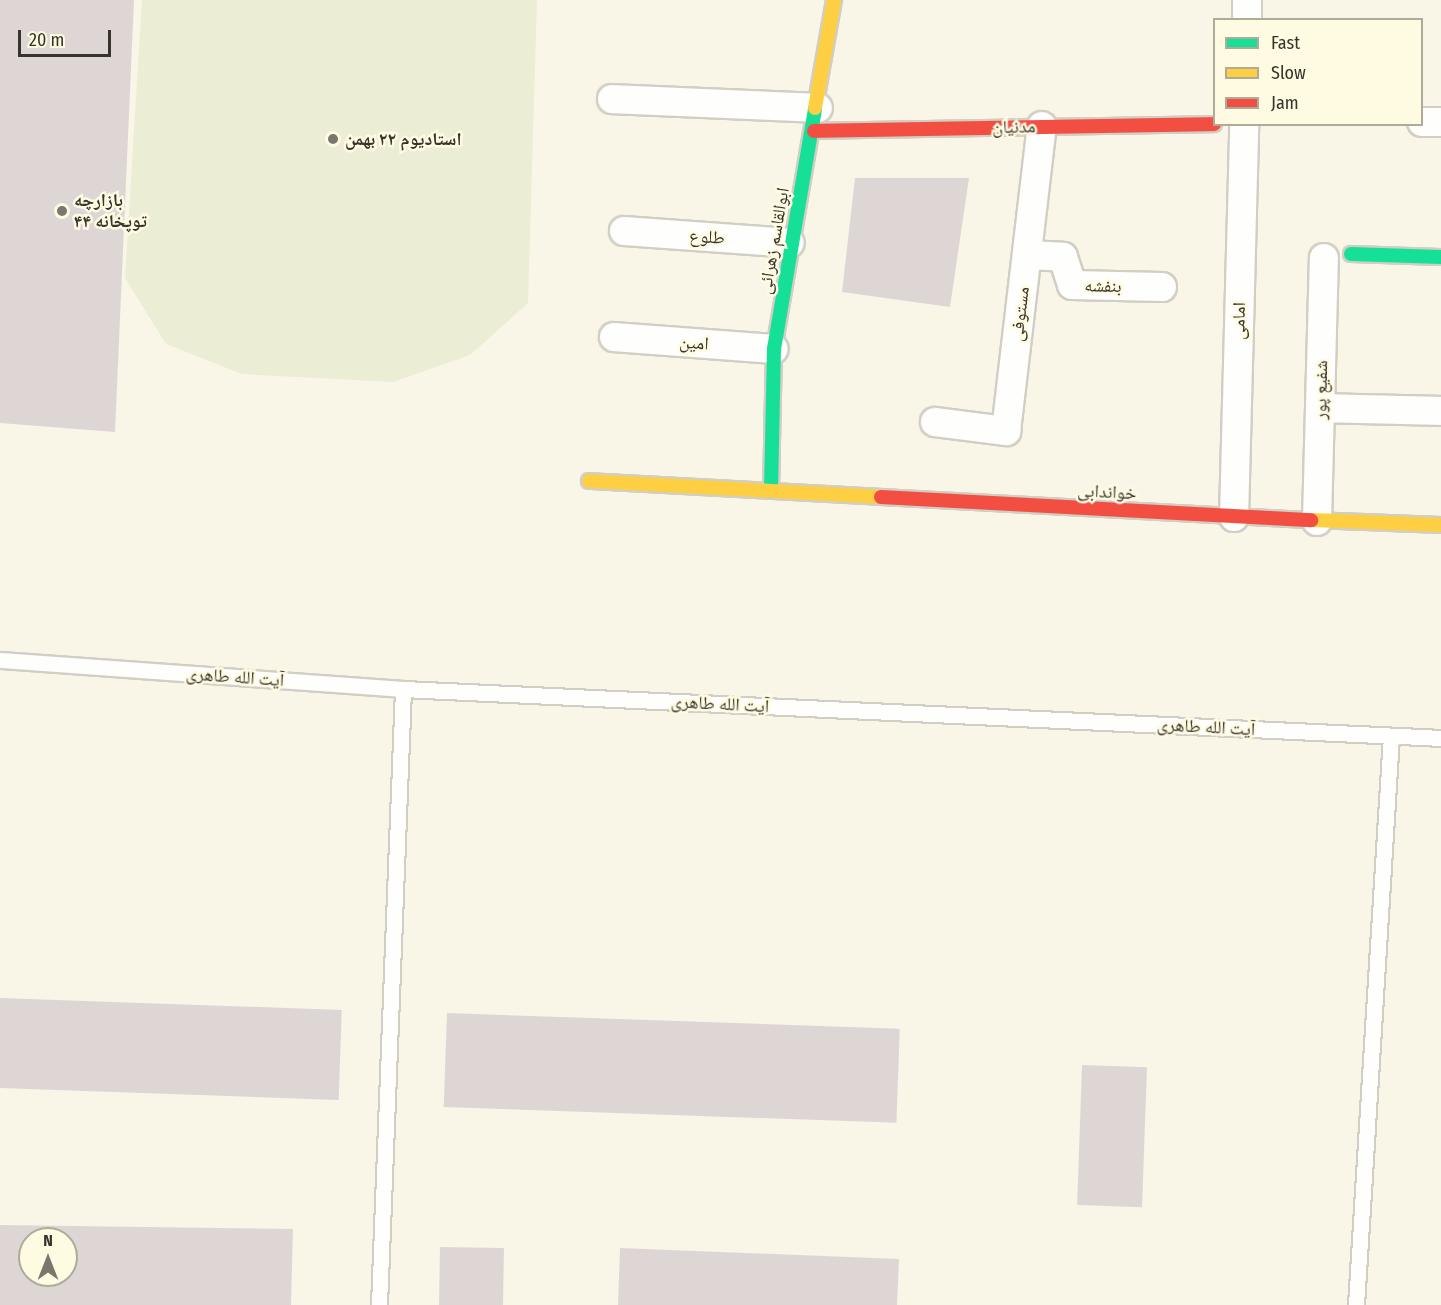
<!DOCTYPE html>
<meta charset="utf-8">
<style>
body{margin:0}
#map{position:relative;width:1441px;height:1305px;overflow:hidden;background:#f9f6e8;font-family:"Fira Sans Condensed","Noto Naskh Arabic",sans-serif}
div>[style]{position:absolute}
.green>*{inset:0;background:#ebedd5}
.building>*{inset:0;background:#ded6d4;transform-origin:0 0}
.roads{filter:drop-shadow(2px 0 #d1cec4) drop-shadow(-2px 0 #d1cec4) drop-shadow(0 2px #d1cec4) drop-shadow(0 -2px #d1cec4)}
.lane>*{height:15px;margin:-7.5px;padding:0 7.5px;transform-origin:7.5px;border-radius:7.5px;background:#fefefc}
.street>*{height:28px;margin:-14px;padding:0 14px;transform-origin:14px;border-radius:14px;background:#fefefc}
.fast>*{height:14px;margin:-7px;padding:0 7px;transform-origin:7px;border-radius:7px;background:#16e098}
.slow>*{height:14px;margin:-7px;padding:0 7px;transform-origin:7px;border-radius:7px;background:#ffcf43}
.jam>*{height:14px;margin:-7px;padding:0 7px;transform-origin:7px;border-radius:7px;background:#f24e42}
.dots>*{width:16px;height:16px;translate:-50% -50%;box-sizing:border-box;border:3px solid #fffae2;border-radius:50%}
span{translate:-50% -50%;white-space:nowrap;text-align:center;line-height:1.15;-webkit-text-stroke:5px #fffae2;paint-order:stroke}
.street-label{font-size:18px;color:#36342b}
.poi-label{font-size:18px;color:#36342b;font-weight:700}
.left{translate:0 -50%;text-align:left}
.legend{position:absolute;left:1213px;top:18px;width:210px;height:108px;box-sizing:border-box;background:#fffae2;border:2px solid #afab99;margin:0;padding:8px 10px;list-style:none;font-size:18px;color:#36342b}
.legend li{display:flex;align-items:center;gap:12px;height:30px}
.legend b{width:30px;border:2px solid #afab99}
.north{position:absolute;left:18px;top:1227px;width:60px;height:60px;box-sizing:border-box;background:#fffae2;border:2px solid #afab99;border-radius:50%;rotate:0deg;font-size:16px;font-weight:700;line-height:24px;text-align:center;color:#36342b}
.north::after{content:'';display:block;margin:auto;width:21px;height:27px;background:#7a786d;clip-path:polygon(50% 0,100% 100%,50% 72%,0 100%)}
.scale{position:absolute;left:18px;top:30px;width:93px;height:27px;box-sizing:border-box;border:3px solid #36342b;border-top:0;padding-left:8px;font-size:18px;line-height:21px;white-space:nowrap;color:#36342b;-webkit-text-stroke:4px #fffae2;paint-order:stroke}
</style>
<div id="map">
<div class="green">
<div style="clip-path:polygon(142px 0,537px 0,528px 303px,470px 355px,393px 382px,242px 374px,166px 344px,125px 278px)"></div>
</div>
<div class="building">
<div style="clip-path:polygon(0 0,134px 0,115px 432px,0 423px)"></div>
<div style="clip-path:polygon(855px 178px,969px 178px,950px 307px,842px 292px)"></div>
<div style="left:0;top:998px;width:342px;height:90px;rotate:2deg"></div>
<div style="left:447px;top:1013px;width:453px;height:94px;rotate:2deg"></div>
<div style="left:1082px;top:1065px;width:65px;height:140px;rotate:2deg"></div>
<div style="clip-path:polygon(evenodd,0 1225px,293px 1229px,291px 1305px,0 1305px,0 1225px,30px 1239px,66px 1239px,66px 1275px,30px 1275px,30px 1239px)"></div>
<div style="left:440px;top:1247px;width:64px;height:58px;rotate:1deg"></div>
<div style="clip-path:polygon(620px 1248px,899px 1259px,897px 1305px,618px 1305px)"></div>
</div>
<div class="roads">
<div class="lane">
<div style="left:0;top:660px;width:404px;rotate:4.1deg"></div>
<div style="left:403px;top:689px;width:1039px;rotate:2.7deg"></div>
<div style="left:379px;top:1305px;width:616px;rotate:-87.77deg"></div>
<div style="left:1356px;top:1305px;width:570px;rotate:-86.48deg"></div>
</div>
<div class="street">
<div style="left:1247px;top:20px;width:20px;rotate:-90deg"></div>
<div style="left:612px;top:99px;width:206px;rotate:2.5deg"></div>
<div style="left:1422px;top:122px;width:19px"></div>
<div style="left:624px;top:231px;width:166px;rotate:4.1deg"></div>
<div style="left:1028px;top:255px;width:35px;rotate:3deg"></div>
<div style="left:1063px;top:257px;width:29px;rotate:72deg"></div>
<div style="left:1072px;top:285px;width:90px;rotate:1.3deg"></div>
<div style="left:614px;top:337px;width:160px;rotate:4.3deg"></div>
<div style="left:1321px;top:408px;width:120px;rotate:1.4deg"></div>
<div style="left:935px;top:422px;width:72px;rotate:7.2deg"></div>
<div style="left:1006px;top:431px;width:307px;rotate:-83.3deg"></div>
<div style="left:1234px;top:517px;width:393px;rotate:-88.5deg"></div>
<div style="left:1317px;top:521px;width:263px;rotate:-88.5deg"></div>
</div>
<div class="fast">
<div style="left:1351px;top:254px;width:90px;rotate:1.9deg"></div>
<div style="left:771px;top:491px;width:142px;rotate:-88.8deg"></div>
<div style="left:774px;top:349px;width:244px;rotate:-80.3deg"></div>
</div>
<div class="slow">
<div style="left:815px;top:108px;width:110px;rotate:-80deg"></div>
<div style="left:589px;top:481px;width:292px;rotate:3.1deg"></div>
<div style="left:1311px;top:520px;width:130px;rotate:2.2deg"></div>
</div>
<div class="jam">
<div style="left:814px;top:131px;width:400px;rotate:-1deg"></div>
<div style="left:881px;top:497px;width:431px;rotate:3.1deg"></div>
</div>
</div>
<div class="dots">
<div style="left:333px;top:139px;background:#7a786d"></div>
<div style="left:62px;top:211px;background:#7a786d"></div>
</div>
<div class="street-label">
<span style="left:1014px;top:127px;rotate:-1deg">مدنیان</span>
<span style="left:707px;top:237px;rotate:4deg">طلوع</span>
<span style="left:774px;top:241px;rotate:-80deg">ابوالقاسم زهرائی</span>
<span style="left:1103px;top:286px;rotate:1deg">بنفشه</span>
<span style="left:1020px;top:314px;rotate:-83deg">مستوفی</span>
<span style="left:1239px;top:321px;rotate:-89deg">امامی</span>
<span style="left:694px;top:343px;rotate:4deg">امین</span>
<span style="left:1321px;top:390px;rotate:-89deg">شفیع پور</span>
<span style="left:1107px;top:492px;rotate:3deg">خواندابی</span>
<span style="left:235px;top:677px;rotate:4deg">آیت الله طاهری</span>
<span style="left:720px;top:704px;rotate:3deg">آیت الله طاهری</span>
<span style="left:1206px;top:727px;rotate:3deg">آیت الله طاهری</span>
</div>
<div class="poi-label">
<span class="left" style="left:345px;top:139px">استادیوم ۲۲ بهمن</span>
<span class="left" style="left:74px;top:211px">بازارچه<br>توپخانه ۴۴</span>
</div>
<ul class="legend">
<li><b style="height:8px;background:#16e098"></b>Fast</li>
<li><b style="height:8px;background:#ffcf43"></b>Slow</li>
<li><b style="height:8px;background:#f24e42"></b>Jam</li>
</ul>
<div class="north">N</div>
<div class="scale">20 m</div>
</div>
